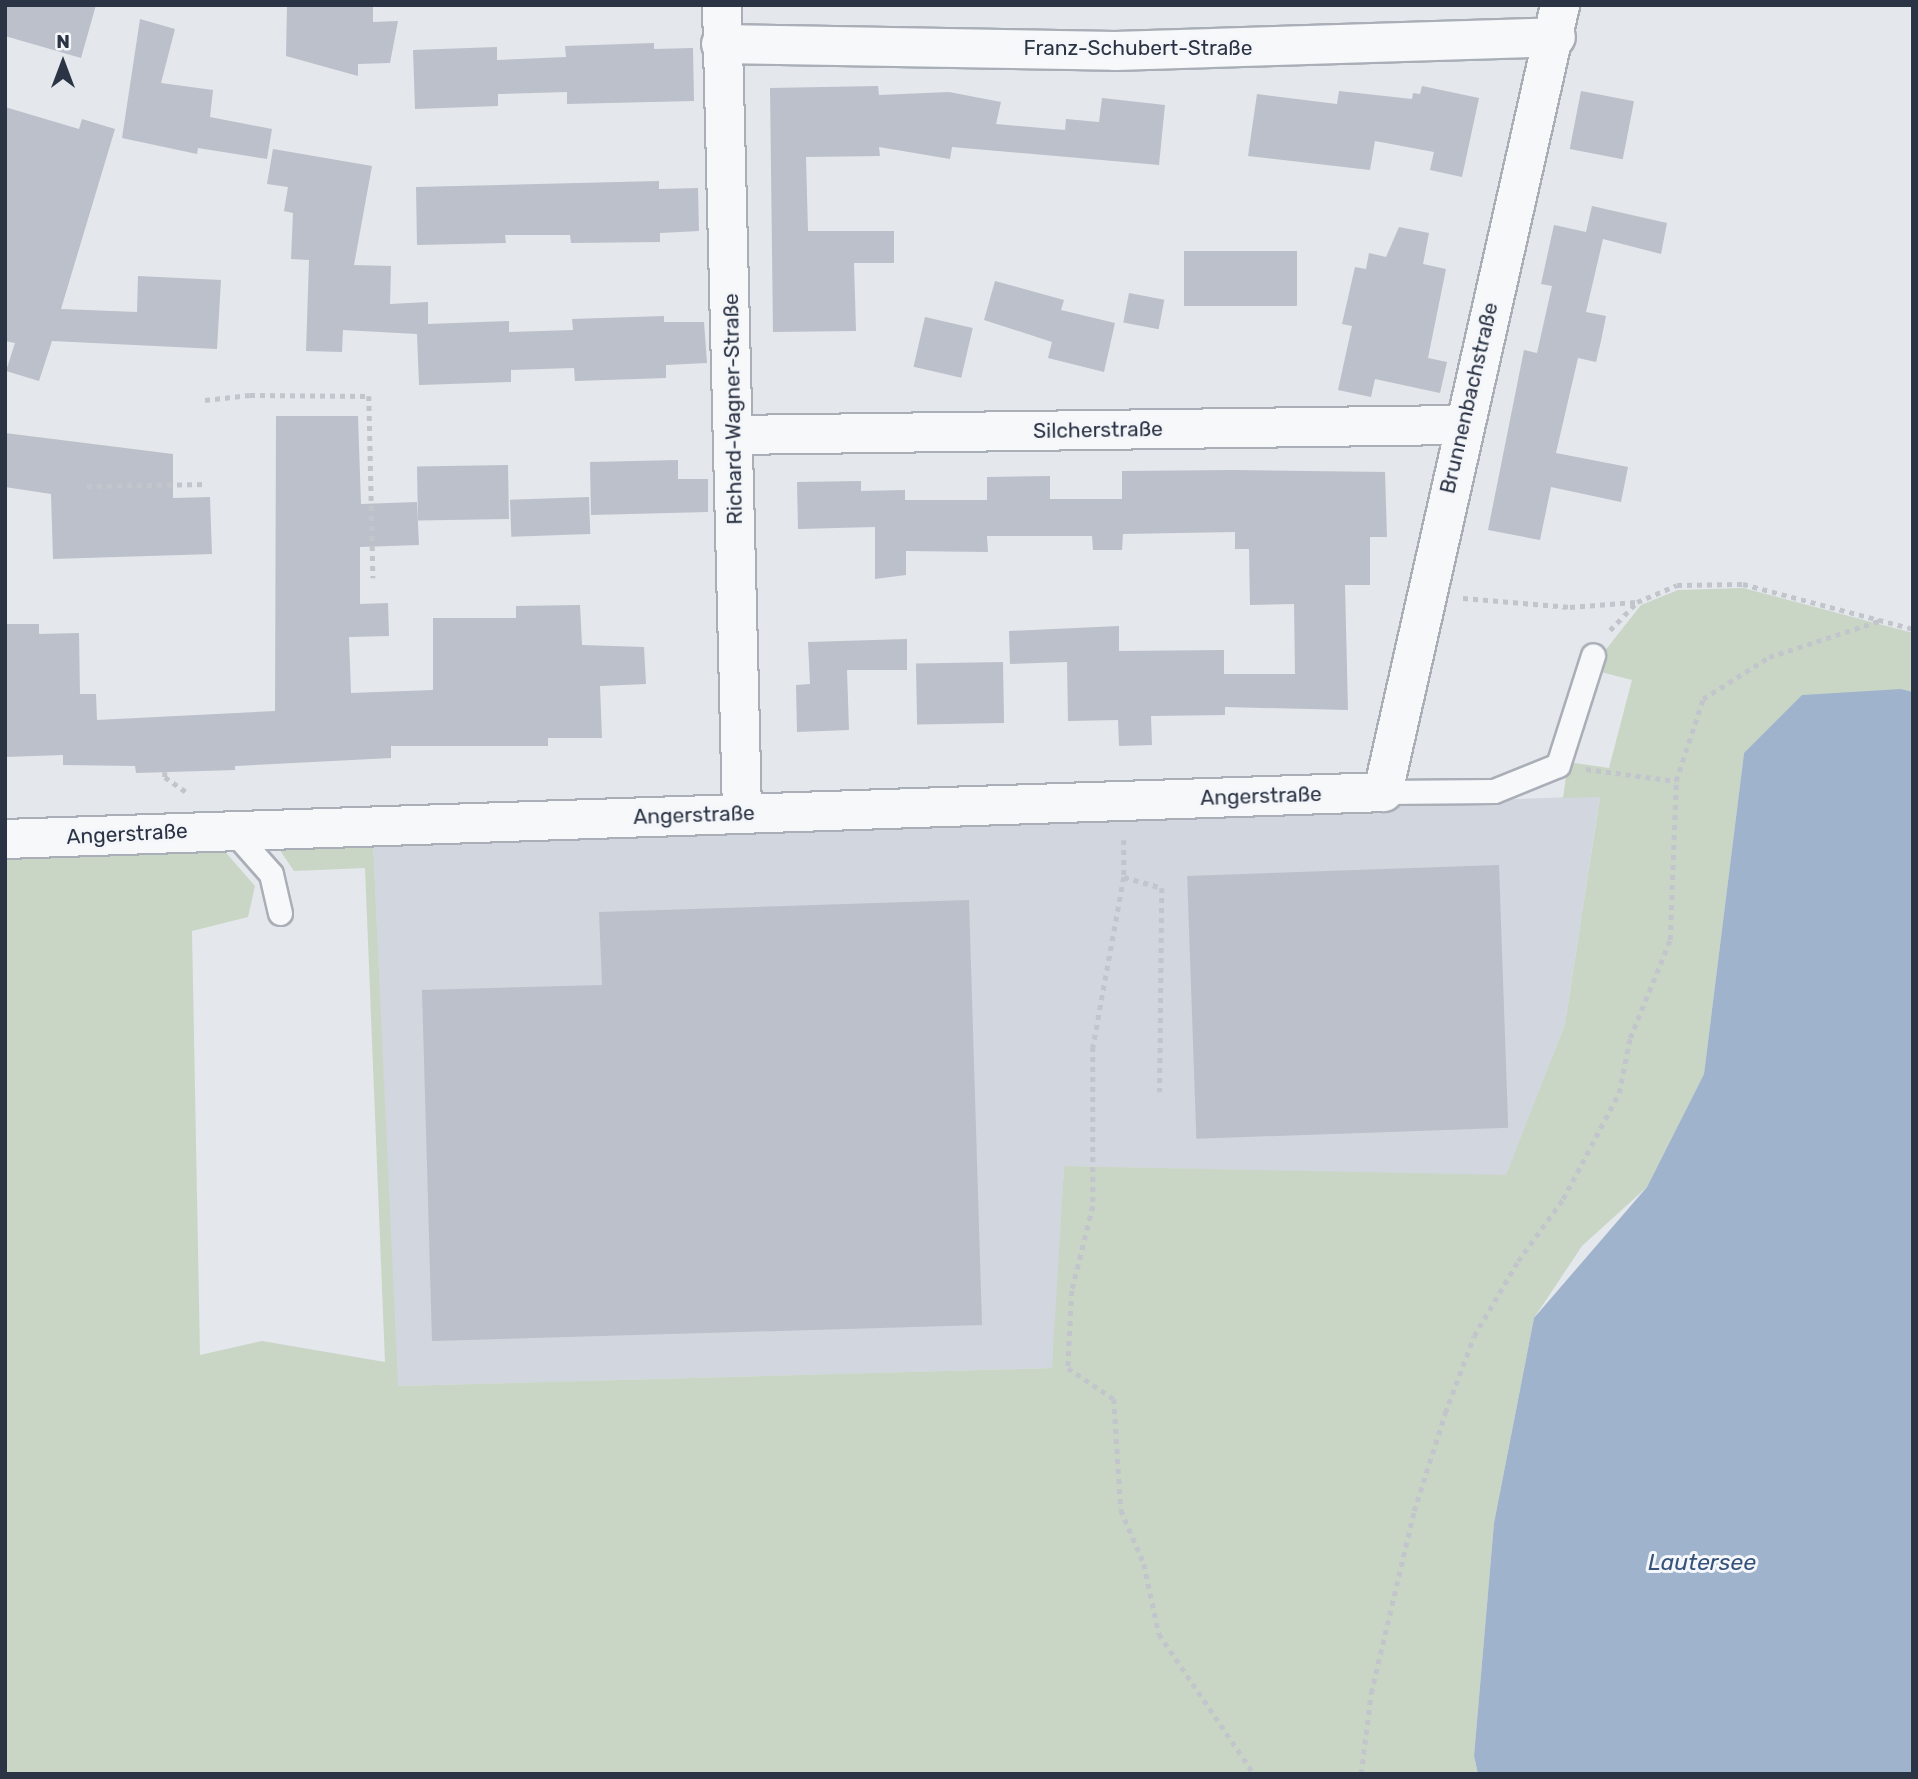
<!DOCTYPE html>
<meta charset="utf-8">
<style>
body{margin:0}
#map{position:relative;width:1918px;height:1779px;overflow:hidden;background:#e4e7ec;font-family:Rubik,sans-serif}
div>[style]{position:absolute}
.built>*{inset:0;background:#d2d6de}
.green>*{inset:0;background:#c9d6c5}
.water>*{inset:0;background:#9fb4cc}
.building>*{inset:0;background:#bbc0ca;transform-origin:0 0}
.path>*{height:4.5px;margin-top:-2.25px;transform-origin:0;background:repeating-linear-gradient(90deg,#c2c5cb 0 5px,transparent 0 10px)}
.roads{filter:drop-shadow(2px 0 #a9aeb7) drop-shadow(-2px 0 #a9aeb7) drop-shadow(0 2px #a9aeb7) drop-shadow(0 -2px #a9aeb7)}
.lane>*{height:23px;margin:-11.5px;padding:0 11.5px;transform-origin:11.5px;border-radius:11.5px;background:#f7f8fa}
.street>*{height:38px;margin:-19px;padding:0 19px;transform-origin:19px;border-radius:19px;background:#f7f8fa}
span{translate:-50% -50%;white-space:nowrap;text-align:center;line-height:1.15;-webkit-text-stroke:6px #f4f6f9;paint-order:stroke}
.street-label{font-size:21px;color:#2b3445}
.water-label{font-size:23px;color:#34527a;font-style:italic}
.frame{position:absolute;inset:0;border:7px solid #2b3445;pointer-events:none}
.north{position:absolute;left:28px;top:28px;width:70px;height:70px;-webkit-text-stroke:5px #f4f6f9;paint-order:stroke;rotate:0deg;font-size:19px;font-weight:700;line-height:28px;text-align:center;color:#2b3445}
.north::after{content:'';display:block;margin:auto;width:24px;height:32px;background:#2b3445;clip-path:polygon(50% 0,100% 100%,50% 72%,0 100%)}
</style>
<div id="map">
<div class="built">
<div style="clip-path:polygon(1600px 796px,1565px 1024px,1506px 1176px,1064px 1166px,1053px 1368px,397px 1386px,373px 840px)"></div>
</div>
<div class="green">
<div style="clip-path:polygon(1743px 588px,1913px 633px,1913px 692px,1901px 689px,1744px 753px,1704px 1074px,1647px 1187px,1582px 1246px,1534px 1318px,1494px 1523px,1474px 1756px,1478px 1774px,5px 1774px,5px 844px,220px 846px,255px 886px,248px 917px,192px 931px,200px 1355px,262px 1341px,385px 1362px,365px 868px,294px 871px,275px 843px,373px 840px,398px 1386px,1052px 1368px,1064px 1166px,1506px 1175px,1565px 1024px,1600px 797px,1563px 798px,1568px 762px,1609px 768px,1632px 680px,1597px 671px,1600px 657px,1641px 605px,1678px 590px)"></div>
</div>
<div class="water">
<div style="clip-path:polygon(1901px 689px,1913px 692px,1913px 1774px,1478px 1774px,1474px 1756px,1494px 1523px,1534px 1318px,1647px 1187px,1704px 1074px,1744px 753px,1802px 695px)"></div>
</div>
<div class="building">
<div style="clip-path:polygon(5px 5px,96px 5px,81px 58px,5px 36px)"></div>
<div style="clip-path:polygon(287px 5px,373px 5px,373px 22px,398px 21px,390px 63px,358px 64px,358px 76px,286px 56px)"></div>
<div style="clip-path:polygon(140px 19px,175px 29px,161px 83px,213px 90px,210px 117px,272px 129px,267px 159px,198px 148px,197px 154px,122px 138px)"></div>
<div style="clip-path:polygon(654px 43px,654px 49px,693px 48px,694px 101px,567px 104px,567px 92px,498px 94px,498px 106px,415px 109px,413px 50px,497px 47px,497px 60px,566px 57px,565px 46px)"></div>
<div style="clip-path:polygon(878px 86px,879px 95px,949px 92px,1001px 102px,996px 124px,1065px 130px,1066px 119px,1099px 122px,1102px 98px,1165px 105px,1159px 165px,952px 147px,950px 159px,879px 147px,880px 156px,806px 157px,808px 231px,894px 231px,894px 263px,854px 263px,856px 331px,773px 332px,770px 88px)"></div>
<div style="clip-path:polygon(1422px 86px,1479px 98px,1462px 177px,1430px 170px,1434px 152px,1375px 141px,1370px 170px,1248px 156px,1257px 94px,1337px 104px,1339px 91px,1412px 99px,1413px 93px,1420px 94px)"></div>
<div style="left:1581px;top:91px;width:54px;height:59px;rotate:11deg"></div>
<div style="clip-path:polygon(5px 107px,79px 129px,82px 119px,115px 129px,61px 309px,137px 312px,138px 276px,221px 280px,217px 349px,52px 341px,39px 381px,6px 371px,15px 343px,5px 341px)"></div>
<div style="clip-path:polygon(273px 149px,372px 166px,354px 265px,391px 266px,390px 304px,428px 302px,428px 324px,509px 321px,509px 332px,573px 330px,572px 319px,664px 316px,664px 322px,704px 322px,707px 363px,666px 365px,666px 378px,575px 381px,574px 368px,511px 370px,511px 382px,419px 385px,417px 334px,343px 330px,342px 352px,306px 351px,309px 260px,291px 259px,293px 213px,284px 211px,288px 187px,267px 184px)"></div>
<div style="clip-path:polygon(659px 181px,659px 189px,698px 188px,699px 231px,660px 233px,660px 242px,571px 243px,570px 235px,505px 235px,506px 243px,417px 245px,416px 187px)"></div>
<div style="clip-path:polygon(1592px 206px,1667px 223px,1661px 254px,1603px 239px,1586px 312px,1606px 316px,1601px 341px,1596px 362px,1578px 358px,1556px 453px,1628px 467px,1621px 502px,1551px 487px,1540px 540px,1488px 530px,1524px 350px,1537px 353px,1552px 286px,1541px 284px,1554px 225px,1586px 232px)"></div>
<div style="clip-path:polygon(1399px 227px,1429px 233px,1423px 264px,1446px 269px,1428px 358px,1447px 362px,1440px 393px,1375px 379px,1371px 397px,1338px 390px,1352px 326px,1342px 324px,1355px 267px,1366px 269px,1369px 253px,1386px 257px)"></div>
<div style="left:1297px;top:251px;width:55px;height:113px;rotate:90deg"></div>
<div style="clip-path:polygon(995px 281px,1064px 300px,1061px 310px,1115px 323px,1104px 372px,1048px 358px,1052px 342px,984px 320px)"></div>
<div style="left:1129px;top:293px;width:36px;height:30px;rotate:11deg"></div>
<div style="left:925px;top:317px;width:49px;height:51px;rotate:13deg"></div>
<div style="clip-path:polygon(276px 416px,358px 416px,361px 504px,417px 502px,419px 545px,360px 547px,360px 604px,388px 603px,389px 636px,349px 637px,351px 693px,433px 690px,433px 618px,516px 618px,516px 606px,580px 605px,582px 645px,644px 647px,646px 684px,600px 686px,602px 738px,548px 738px,548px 746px,391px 746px,391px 758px,235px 766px,235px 770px,136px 773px,135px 766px,63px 765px,63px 755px,5px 757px,5px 624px,39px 624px,39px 634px,79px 633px,80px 694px,96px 694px,97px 720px,275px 711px)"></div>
<div style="clip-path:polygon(5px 433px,173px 454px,173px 498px,210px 497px,212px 554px,53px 559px,51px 494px,5px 487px)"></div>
<div style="clip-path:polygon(678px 460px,678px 479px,708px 479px,708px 512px,591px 515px,590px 462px)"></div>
<div style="left:508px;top:465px;width:54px;height:91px;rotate:89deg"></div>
<div style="clip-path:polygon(1234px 470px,1385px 472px,1387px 537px,1370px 537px,1370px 585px,1345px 585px,1348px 710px,1225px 707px,1225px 715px,1151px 716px,1152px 745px,1119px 746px,1118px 720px,1068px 721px,1067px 662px,1010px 664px,1009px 631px,1119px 626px,1119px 651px,1224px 650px,1224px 674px,1295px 674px,1294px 604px,1250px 605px,1249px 549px,1235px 549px,1235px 532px,1123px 534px,1122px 550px,1093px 550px,1092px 536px,987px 536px,988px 552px,906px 551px,906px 575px,875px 579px,875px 527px,798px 529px,797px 482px,861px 481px,861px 491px,905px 490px,905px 500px,987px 500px,987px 477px,1050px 476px,1050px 499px,1122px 499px,1122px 471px)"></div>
<div style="left:589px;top:497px;width:37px;height:79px;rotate:88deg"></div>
<div style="clip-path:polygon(907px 639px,907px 670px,847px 670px,849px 730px,797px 732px,796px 685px,810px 684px,808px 642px)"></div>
<div style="left:1003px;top:662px;width:61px;height:87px;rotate:89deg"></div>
<div style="left:1499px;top:865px;width:263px;height:312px;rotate:88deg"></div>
<div style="clip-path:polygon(969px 900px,982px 1325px,432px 1341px,422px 990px,602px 985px,599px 912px)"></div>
</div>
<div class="path">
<div style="left:205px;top:400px;width:45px;rotate:-6.3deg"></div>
<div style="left:250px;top:395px;width:119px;rotate:0.5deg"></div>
<div style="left:369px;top:396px;width:182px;rotate:88.7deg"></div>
<div style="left:87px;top:486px;width:120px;rotate:-1deg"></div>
<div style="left:1463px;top:598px;width:107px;rotate:4.8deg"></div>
<div style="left:1570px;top:607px;width:66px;rotate:-4.3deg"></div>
<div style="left:1610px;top:630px;width:39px;rotate:-46deg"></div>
<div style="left:1637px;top:602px;width:43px;rotate:-23deg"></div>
<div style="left:1677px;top:585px;width:66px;rotate:-0.9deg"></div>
<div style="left:1743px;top:584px;width:176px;rotate:14.8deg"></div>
<div style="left:1586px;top:769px;width:91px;rotate:7.6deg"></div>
<div style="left:165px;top:772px;width:5px;rotate:90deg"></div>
<div style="left:165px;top:777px;width:29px;rotate:35deg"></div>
<div style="left:1124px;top:840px;width:37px;rotate:90deg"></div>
<div style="left:1124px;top:877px;width:173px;rotate:100.3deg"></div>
<div style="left:1093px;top:1047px;width:159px;rotate:90deg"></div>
<div style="left:1093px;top:1206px;width:88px;rotate:103.9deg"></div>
<div style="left:1072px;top:1291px;width:77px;rotate:93deg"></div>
<div style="left:1068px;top:1368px;width:55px;rotate:34deg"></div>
<div style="left:1114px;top:1399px;width:111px;rotate:86.4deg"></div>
<div style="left:1121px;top:1510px;width:59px;rotate:66.9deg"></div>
<div style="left:1144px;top:1564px;width:72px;rotate:77.9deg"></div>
<div style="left:1159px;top:1634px;width:169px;rotate:55.8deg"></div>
<div style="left:1124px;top:877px;width:40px;rotate:16deg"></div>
<div style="left:1162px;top:888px;width:204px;rotate:90.6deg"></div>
<div style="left:1361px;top:1774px;width:82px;rotate:-83deg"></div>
<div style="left:1371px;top:1693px;width:187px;rotate:-76.7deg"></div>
<div style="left:1414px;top:1511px;width:103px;rotate:-72.4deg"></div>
<div style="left:1445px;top:1413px;width:82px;rotate:-69.4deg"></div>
<div style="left:1474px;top:1336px;width:87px;rotate:-59.6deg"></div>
<div style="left:1518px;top:1261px;width:77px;rotate:-54deg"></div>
<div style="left:1563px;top:1199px;width:120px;rotate:-62.2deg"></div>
<div style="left:1619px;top:1093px;width:56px;rotate:-78.7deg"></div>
<div style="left:1630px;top:1038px;width:106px;rotate:-67.8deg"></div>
<div style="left:1670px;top:940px;width:159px;rotate:-87.8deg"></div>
<div style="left:1676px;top:781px;width:86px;rotate:-71.8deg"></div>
<div style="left:1703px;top:699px;width:78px;rotate:-32.5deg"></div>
<div style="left:1769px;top:657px;width:116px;rotate:-18.1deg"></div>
</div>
<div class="roads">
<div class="lane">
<div style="left:1383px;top:792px;width:111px;rotate:-0.5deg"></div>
<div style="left:1494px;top:791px;width:69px;rotate:-22.1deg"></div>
<div style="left:1558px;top:765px;width:115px;rotate:-72.3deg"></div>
<div style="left:233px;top:831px;width:57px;rotate:48.5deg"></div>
<div style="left:271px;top:874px;width:40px;rotate:77deg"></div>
</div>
<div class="street">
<div style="left:722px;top:5px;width:808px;rotate:88.58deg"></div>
<div style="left:721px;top:44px;width:394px;rotate:1deg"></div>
<div style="left:1115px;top:51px;width:441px;rotate:-1.8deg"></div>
<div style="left:733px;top:435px;width:729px;rotate:-0.79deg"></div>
<div style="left:5px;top:839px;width:1379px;rotate:-1.95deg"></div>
<div style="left:1383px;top:792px;width:807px;rotate:-77.32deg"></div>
</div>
</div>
<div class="street-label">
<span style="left:1138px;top:48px">Franz-Schubert-Straße</span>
<span style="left:1469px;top:398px;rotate:-77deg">Brunnenbachstraße</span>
<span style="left:733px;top:409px;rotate:-91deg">Richard-Wagner-Straße</span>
<span style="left:1098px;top:430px;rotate:-1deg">Silcherstraße</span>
<span style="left:1261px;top:796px;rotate:-2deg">Angerstraße</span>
<span style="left:694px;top:815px;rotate:-2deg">Angerstraße</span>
<span style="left:127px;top:834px;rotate:-3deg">Angerstraße</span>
</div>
<div class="water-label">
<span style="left:1702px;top:1562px">Lautersee</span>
</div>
<div class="frame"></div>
<div class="north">N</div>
</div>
